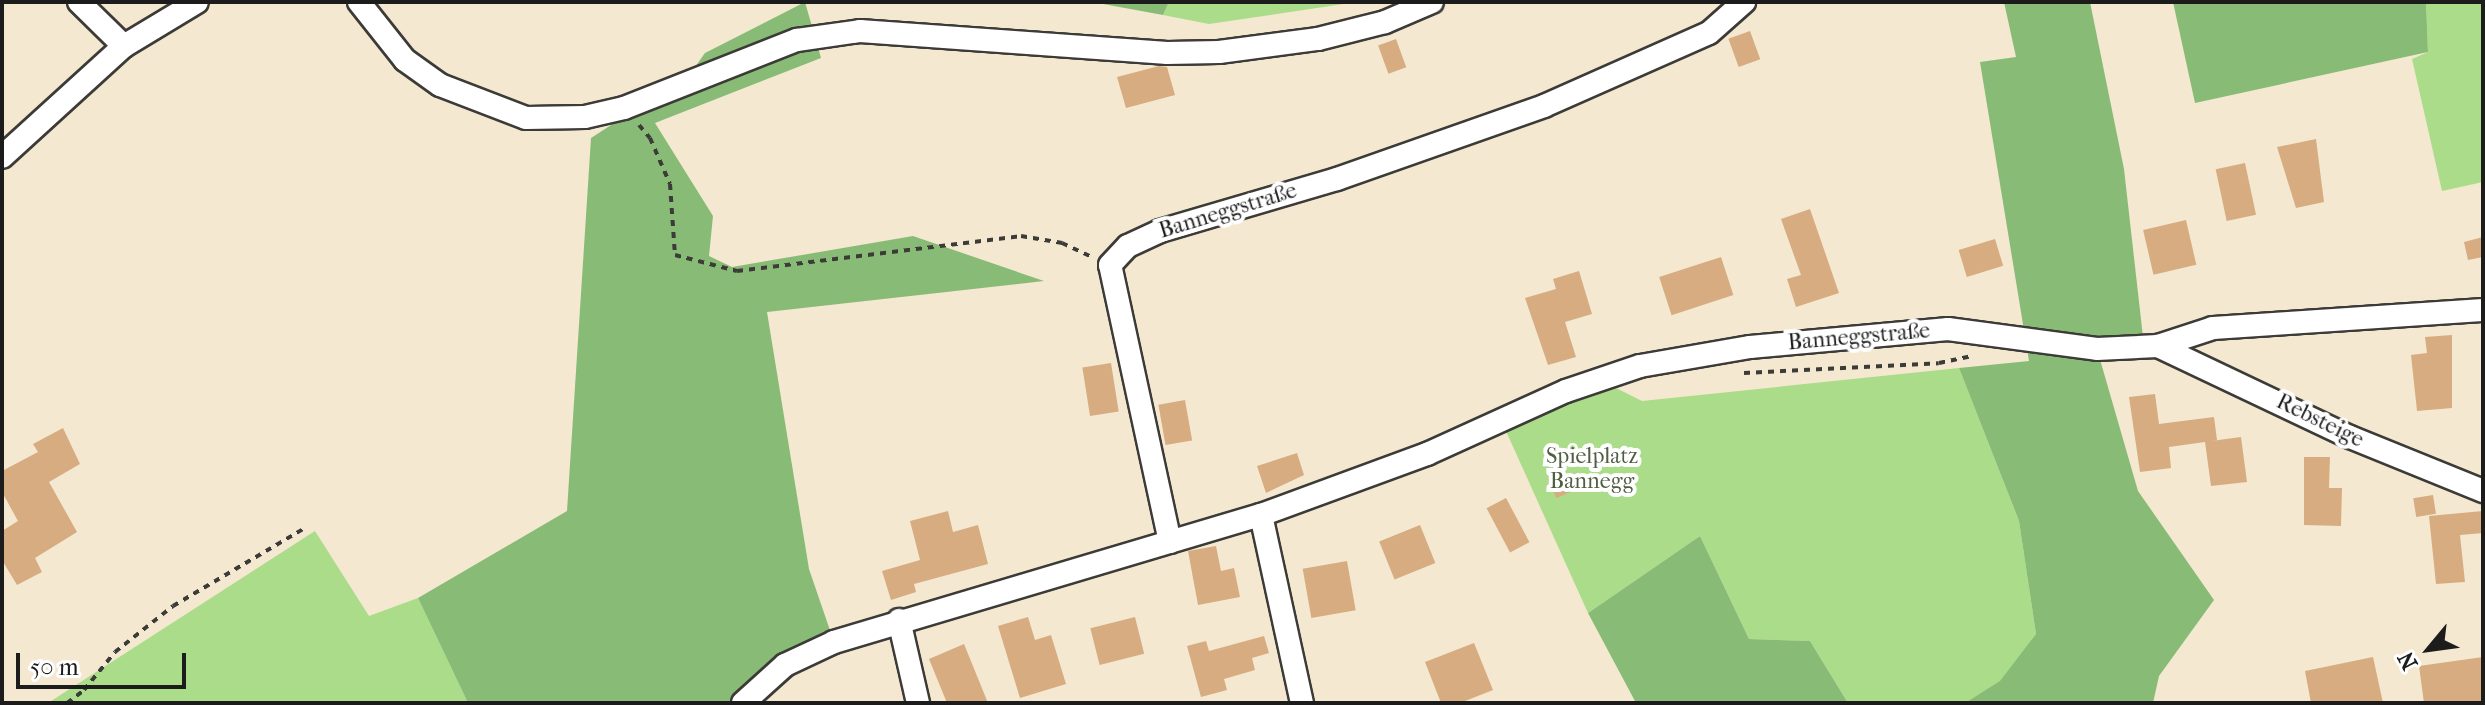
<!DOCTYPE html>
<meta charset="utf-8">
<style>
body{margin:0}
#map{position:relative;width:2485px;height:705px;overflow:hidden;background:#f4e8d1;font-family:"IM FELL French Canon",serif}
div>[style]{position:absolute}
.green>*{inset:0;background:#abdc8a}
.forest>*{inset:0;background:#88bc76}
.building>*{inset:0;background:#d7ac81;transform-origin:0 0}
.path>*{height:4px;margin-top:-2px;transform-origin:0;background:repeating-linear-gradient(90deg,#3c3b37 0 6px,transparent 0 12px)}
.roads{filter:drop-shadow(2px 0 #3c3b37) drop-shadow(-2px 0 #3c3b37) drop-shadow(0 2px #3c3b37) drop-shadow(0 -2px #3c3b37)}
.street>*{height:22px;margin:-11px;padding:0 11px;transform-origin:11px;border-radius:11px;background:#fff}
span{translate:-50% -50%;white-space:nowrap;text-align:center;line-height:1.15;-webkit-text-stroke:8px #fff;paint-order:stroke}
.street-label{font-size:22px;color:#1c1c1c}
.park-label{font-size:22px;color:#4e5f42}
.frame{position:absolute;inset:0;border:4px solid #1c1c1c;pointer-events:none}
.north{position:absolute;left:2389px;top:609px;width:80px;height:80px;-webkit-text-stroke:6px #fff;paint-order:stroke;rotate:241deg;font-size:22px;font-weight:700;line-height:32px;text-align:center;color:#1c1c1c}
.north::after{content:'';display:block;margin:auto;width:28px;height:36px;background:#1c1c1c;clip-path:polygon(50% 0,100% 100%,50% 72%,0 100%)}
.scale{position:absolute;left:16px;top:653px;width:170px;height:36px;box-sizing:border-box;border:4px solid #1c1c1c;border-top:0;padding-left:10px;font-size:24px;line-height:28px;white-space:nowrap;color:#1c1c1c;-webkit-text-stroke:6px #fff;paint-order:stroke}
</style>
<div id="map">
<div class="green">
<div style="clip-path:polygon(1169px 2px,1357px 2px,1209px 24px,1163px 15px)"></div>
<div style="clip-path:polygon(2426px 2px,2483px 2px,2483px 182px,2442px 191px,2412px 59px,2428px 52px)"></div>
<div style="clip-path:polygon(1959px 368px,2019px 521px,2036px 634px,2000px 682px,1965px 703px,1848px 703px,1810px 641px,1749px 639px,1700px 536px,1588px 613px,1505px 429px,1559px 404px,1614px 387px,1642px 401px)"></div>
<div style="clip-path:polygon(315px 531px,369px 616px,418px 598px,468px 703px,48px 703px)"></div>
</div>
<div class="forest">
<div style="clip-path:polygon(805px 2px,821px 58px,655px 123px,713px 216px,709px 256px,732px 267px,913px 236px,1044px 281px,767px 312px,809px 569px,834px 642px,762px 703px,468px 703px,418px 598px,567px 511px,591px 138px,690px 74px,705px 53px)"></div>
<div style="clip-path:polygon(1092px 2px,1169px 2px,1163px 15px)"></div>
<div style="clip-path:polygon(2004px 2px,2090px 2px,2124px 169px,2143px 337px,2097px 349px,2138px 491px,2214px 600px,2159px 676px,2153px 703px,1965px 703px,2000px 681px,2036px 634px,2019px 521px,1959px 368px,2029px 361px,1980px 62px,2016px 57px)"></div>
<div style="clip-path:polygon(2173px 2px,2426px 2px,2428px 52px,2195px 103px)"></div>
<div style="clip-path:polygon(1700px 536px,1749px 639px,1810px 641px,1848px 703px,1636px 703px,1588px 613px)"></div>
</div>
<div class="building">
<div style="left:1750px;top:31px;width:30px;height:23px;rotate:70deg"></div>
<div style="left:1396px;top:39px;width:30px;height:19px;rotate:70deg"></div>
<div style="clip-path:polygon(1159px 66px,1167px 67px,1175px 95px,1126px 108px,1117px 77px)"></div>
<div style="clip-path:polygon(2316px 139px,2324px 202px,2296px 208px,2277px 147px)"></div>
<div style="left:2245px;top:163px;width:53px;height:30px;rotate:78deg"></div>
<div style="clip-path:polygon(1810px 209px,1839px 293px,1796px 307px,1787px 279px,1801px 275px,1781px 219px)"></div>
<div style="left:2186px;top:220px;width:46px;height:44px;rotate:77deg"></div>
<div style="clip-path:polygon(2483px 237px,2483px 257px,2468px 260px,2464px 242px)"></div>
<div style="left:1995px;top:239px;width:28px;height:38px;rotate:73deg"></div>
<div style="left:1721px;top:257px;width:40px;height:65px;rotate:72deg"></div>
<div style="clip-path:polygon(1579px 271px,1592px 314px,1565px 322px,1576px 357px,1548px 365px,1525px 298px,1556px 289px,1553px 279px)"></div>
<div style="clip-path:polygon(2452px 335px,2452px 408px,2417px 411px,2411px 355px,2427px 353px,2425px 337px)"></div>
<div style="left:1111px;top:363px;width:49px;height:29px;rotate:81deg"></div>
<div style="clip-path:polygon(2155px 394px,2159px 424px,2214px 417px,2217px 440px,2211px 441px,2241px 437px,2247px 482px,2211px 486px,2205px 442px,2169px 447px,2171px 468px,2140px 472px,2129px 397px)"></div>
<div style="left:1185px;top:400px;width:41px;height:27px;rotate:80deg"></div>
<div style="clip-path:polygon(63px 428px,80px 464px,49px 482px,77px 532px,35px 558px,42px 572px,17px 585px,2px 560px,2px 531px,18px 521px,2px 492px,2px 471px,38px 452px,33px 444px)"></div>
<div style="clip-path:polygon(1297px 453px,1304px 475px,1266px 493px,1257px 466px)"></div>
<div style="clip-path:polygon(2304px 457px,2330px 457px,2329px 488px,2342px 488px,2341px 526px,2304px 525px)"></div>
<div style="left:1563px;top:472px;width:21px;height:17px;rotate:65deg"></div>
<div style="left:2433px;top:495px;width:19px;height:20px;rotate:81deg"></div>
<div style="left:1506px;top:498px;width:50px;height:22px;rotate:62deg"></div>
<div style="clip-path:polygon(948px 511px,953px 532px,978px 525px,988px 564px,914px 584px,916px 592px,891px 600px,882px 571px,920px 560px,910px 521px)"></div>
<div style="clip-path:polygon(2483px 511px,2483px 533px,2460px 535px,2465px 582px,2436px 584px,2429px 516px)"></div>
<div style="left:1420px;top:525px;width:41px;height:44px;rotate:68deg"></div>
<div style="clip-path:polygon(1216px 546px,1221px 571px,1234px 568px,1240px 597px,1198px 605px,1188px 551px)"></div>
<div style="left:1347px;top:561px;width:50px;height:45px;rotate:80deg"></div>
<div style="clip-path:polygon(1028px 617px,1035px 640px,1051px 635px,1066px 684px,1020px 698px,998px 626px)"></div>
<div style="left:1135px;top:617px;width:38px;height:46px;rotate:76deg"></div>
<div style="clip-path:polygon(1264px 636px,1269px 653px,1252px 658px,1255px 670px,1224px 679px,1227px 690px,1201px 697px,1187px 646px,1206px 641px,1209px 651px)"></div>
<div style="clip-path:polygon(1474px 643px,1493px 690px,1460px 703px,1441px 703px,1425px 662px)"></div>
<div style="clip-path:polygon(964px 644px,988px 703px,947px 703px,929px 659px)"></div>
<div style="clip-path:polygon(2373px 657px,2383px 703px,2311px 703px,2305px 671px)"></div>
<div style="clip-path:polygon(2483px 657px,2483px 701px,2424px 703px,2419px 666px)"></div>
</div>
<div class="path">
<div style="left:639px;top:125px;width:17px;rotate:50deg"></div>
<div style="left:650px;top:138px;width:50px;rotate:66.5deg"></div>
<div style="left:670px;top:184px;width:71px;rotate:86deg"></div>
<div style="left:675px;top:255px;width:64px;rotate:14.5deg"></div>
<div style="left:737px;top:271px;width:286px;rotate:-7deg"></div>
<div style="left:1021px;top:236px;width:42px;rotate:9.7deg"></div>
<div style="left:1062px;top:243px;width:33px;rotate:25deg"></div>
<div style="left:1744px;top:373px;width:195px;rotate:-2.9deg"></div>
<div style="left:1939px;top:363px;width:35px;rotate:-12deg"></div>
<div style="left:67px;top:703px;width:21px;rotate:-37deg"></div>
<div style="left:84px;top:690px;width:49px;rotate:-50.8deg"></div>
<div style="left:115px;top:652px;width:74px;rotate:-38.4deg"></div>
<div style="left:173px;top:606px;width:151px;rotate:-30.6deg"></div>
</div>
<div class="roads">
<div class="street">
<div style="left:79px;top:2px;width:63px;rotate:44.4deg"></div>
<div style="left:359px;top:2px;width:74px;rotate:51.6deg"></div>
<div style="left:405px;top:60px;width:43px;rotate:35.5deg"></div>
<div style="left:440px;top:85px;width:92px;rotate:21deg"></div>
<div style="left:526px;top:118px;width:59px;rotate:-1deg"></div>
<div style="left:585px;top:117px;width:40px;rotate:-13deg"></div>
<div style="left:624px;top:108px;width:186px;rotate:-21.5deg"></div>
<div style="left:797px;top:40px;width:64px;rotate:-8.1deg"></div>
<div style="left:860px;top:31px;width:308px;rotate:4.1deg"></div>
<div style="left:1167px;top:53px;width:52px;rotate:-1.1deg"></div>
<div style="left:1219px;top:52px;width:100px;rotate:-7.5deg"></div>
<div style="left:1318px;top:39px;width:69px;rotate:-14.2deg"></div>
<div style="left:1385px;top:22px;width:51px;rotate:-23.1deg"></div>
<div style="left:2px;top:157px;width:165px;rotate:-42.3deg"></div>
<div style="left:124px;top:46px;width:85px;rotate:-31.1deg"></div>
<div style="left:2158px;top:346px;width:212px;rotate:25.4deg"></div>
<div style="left:2350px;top:437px;width:144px;rotate:22.1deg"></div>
<div style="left:1261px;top:515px;width:192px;rotate:77.7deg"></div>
<div style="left:1170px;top:542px;width:283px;rotate:-102.2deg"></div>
<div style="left:1110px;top:265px;width:26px;rotate:-47deg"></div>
<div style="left:1128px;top:246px;width:35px;rotate:-25deg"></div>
<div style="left:1160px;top:231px;width:184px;rotate:-16.4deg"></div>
<div style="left:1337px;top:179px;width:219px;rotate:-19.4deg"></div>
<div style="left:1544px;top:106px;width:180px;rotate:-23.9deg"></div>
<div style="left:1709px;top:33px;width:47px;rotate:-41.5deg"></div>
<div style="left:899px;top:620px;width:85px;rotate:77.1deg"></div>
<div style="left:743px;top:703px;width:57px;rotate:-42.1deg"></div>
<div style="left:785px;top:665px;width:54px;rotate:-25.1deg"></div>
<div style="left:834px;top:642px;width:445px;rotate:-16.6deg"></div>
<div style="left:1261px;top:515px;width:177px;rotate:-20.2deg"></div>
<div style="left:1427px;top:454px;width:153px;rotate:-24.4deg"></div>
<div style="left:1566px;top:391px;width:78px;rotate:-18.7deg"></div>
<div style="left:1640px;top:366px;width:112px;rotate:-9.8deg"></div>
<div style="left:1750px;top:347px;width:199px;rotate:-5.2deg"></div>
<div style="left:1948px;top:329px;width:150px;rotate:7.6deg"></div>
<div style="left:2097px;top:349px;width:61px;rotate:-2.8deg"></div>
<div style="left:2158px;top:346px;width:58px;rotate:-18.1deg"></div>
<div style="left:2213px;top:328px;width:271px;rotate:-3.8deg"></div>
</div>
</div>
<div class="street-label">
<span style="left:1228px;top:211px;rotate:-17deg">Banneggstraße</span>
<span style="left:1859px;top:337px;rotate:-5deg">Banneggstraße</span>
<span style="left:2320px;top:421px;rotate:26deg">Rebsteige</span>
</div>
<div class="park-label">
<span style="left:1592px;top:469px">Spielplatz<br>Bannegg</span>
</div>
<div class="frame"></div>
<div class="north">N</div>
<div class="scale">50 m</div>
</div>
